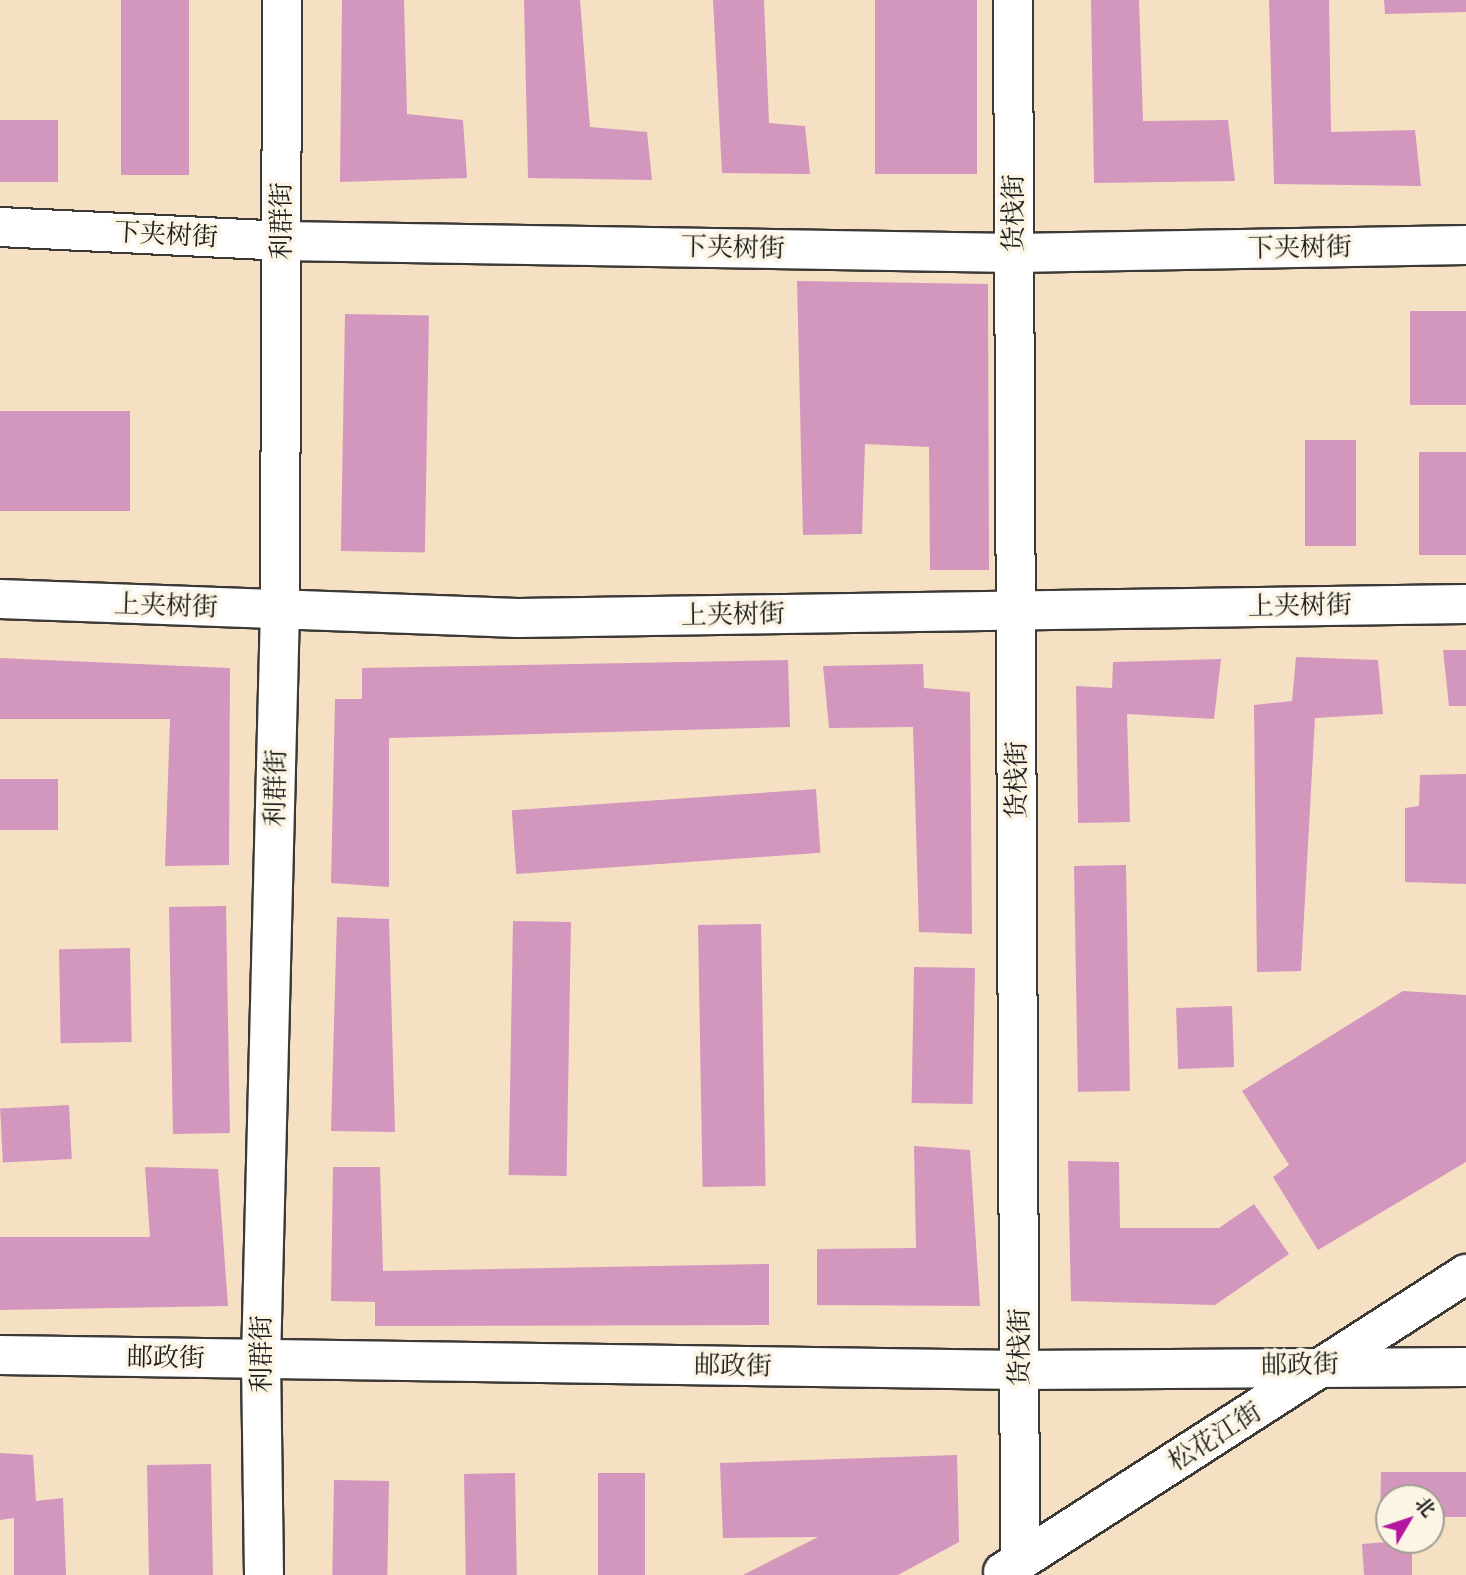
<!DOCTYPE html>
<meta charset="utf-8">
<style>
body{margin:0}
#map{position:relative;width:1466px;height:1575px;overflow:hidden;background:#f5e0c3;font-family:"IM FELL Great Primer","Noto Serif SC",serif}
div>[style]{position:absolute}
.building>*{inset:0;background:#d397bd;transform-origin:0 0}
.roads{filter:drop-shadow(2px 0 #3d3935) drop-shadow(-2px 0 #3d3935) drop-shadow(0 2px #3d3935) drop-shadow(0 -2px #3d3935)}
.minor>*{height:38px;margin:-19px;padding:0 19px;transform-origin:19px;border-radius:19px;background:#fff}
span{translate:-50% -50%;white-space:nowrap;text-align:center;line-height:1.15;-webkit-text-stroke:7px #fcf5e5;paint-order:stroke}
.street-label{font-size:26px;color:#1c1c1c}
.north{position:absolute;left:1375px;top:1484px;width:70px;height:70px;box-sizing:border-box;background:#fcf5e5;border:2px solid #a29e95;border-radius:50%;rotate:51deg;font-size:19px;font-weight:700;line-height:28px;text-align:center;color:#1c1c1c}
.north::after{content:'';display:block;margin:auto;width:24px;height:32px;background:#b5179e;clip-path:polygon(50% 0,100% 100%,50% 72%,0 100%)}
</style>
<div id="map">
<div class="building">
<div style="left:121px;top:0;width:68px;height:175px"></div>
<div style="clip-path:polygon(342px 0,404px 0,407px 114px,463px 120px,467px 178px,340px 182px)"></div>
<div style="clip-path:polygon(524px 0,580px 0,590px 127px,647px 132px,652px 180px,528px 178px)"></div>
<div style="clip-path:polygon(713px 0,764px 0,769px 123px,805px 126px,810px 174px,722px 173px)"></div>
<div style="left:875px;top:0;width:102px;height:174px"></div>
<div style="clip-path:polygon(1091px 0,1139px 0,1143px 121px,1228px 120px,1235px 181px,1094px 183px)"></div>
<div style="clip-path:polygon(1269px 0,1329px 0,1331px 132px,1415px 130px,1421px 186px,1274px 184px)"></div>
<div style="clip-path:polygon(1384px 0,1466px 0,1466px 12px,1385px 14px)"></div>
<div style="left:0;top:120px;width:58px;height:62px"></div>
<div style="clip-path:polygon(797px 281px,988px 284px,989px 570px,930px 570px,929px 447px,865px 444px,862px 534px,803px 535px)"></div>
<div style="left:1466px;top:311px;width:94px;height:56px;rotate:90deg"></div>
<div style="left:345px;top:314px;width:84px;height:237px;rotate:1deg"></div>
<div style="left:0;top:411px;width:130px;height:100px"></div>
<div style="left:1305px;top:440px;width:51px;height:106px"></div>
<div style="left:1466px;top:452px;width:103px;height:47px;rotate:90deg"></div>
<div style="clip-path:polygon(1443px 650px,1466px 650px,1466px 706px,1449px 706px)"></div>
<div style="clip-path:polygon(1296px 657px,1378px 660px,1383px 714px,1315px 718px,1301px 971px,1257px 972px,1254px 705px,1292px 701px)"></div>
<div style="clip-path:polygon(0 658px,230px 668px,229px 865px,165px 866px,170px 719px,0 719px)"></div>
<div style="clip-path:polygon(1221px 659px,1214px 719px,1127px 714px,1130px 822px,1078px 823px,1076px 686px,1112px 688px,1113px 662px)"></div>
<div style="clip-path:polygon(788px 660px,790px 727px,389px 738px,389px 887px,331px 883px,335px 699px,362px 699px,362px 668px)"></div>
<div style="clip-path:polygon(923px 664px,924px 688px,970px 692px,972px 934px,919px 932px,913px 727px,829px 728px,823px 666px)"></div>
<div style="clip-path:polygon(1466px 774px,1466px 884px,1405px 882px,1405px 808px,1419px 806px,1420px 775px)"></div>
<div style="left:0;top:779px;width:58px;height:51px"></div>
<div style="left:816px;top:789px;width:64px;height:305px;rotate:86deg"></div>
<div style="left:1126px;top:865px;width:226px;height:52px;rotate:89deg"></div>
<div style="left:226px;top:906px;width:227px;height:57px;rotate:89deg"></div>
<div style="clip-path:polygon(337px 917px,389px 919px,395px 1132px,331px 1131px)"></div>
<div style="left:571px;top:922px;width:254px;height:58px;rotate:91deg"></div>
<div style="left:761px;top:924px;width:262px;height:63px;rotate:89deg"></div>
<div style="left:130px;top:948px;width:94px;height:71px;rotate:89deg"></div>
<div style="left:914px;top:967px;width:61px;height:136px;rotate:1deg"></div>
<div style="clip-path:polygon(1403px 991px,1466px 995px,1466px 1162px,1318px 1250px,1273px 1177px,1289px 1165px,1242px 1091px)"></div>
<div style="left:1232px;top:1006px;width:61px;height:56px;rotate:88deg"></div>
<div style="left:69px;top:1105px;width:54px;height:69px;rotate:87deg"></div>
<div style="clip-path:polygon(914px 1146px,970px 1150px,980px 1306px,817px 1305px,817px 1249px,916px 1248px)"></div>
<div style="clip-path:polygon(1068px 1161px,1119px 1162px,1120px 1228px,1219px 1228px,1254px 1204px,1289px 1254px,1215px 1305px,1071px 1301px)"></div>
<div style="clip-path:polygon(145px 1167px,218px 1169px,228px 1306px,0 1310px,0 1237px,150px 1237px)"></div>
<div style="clip-path:polygon(333px 1167px,380px 1167px,383px 1271px,769px 1264px,769px 1325px,375px 1326px,375px 1302px,331px 1301px)"></div>
<div style="clip-path:polygon(0 1453px,33px 1455px,36px 1501px,63px 1498px,66px 1575px,14px 1575px,14px 1518px,0 1520px)"></div>
<div style="clip-path:polygon(957px 1455px,959px 1542px,898px 1575px,743px 1575px,818px 1537px,723px 1538px,720px 1463px)"></div>
<div style="left:211px;top:1464px;width:111px;height:64px;rotate:89deg"></div>
<div style="clip-path:polygon(1381px 1472px,1466px 1472px,1466px 1517px,1431px 1517px,1431px 1498px,1389px 1498px,1389px 1516px,1380px 1516px)"></div>
<div style="left:515px;top:1473px;width:102px;height:51px;rotate:89deg"></div>
<div style="left:598px;top:1473px;width:47px;height:102px"></div>
<div style="left:334px;top:1480px;width:55px;height:95px;rotate:1deg"></div>
<div style="clip-path:polygon(1412px 1540px,1412px 1575px,1364px 1575px,1362px 1544px)"></div>
</div>
<div class="roads">
<div class="minor">
<div style="left:1013px;top:0;width:1561px;rotate:89.74deg"></div>
<div style="left:0;top:227px;width:282px;rotate:2.8deg"></div>
<div style="left:282px;top:241px;width:732px;rotate:0.94deg"></div>
<div style="left:1014px;top:253px;width:452px;rotate:-1deg"></div>
<div style="left:0;top:599px;width:518px;rotate:2.1deg"></div>
<div style="left:518px;top:618px;width:948px;rotate:-0.85deg"></div>
<div style="left:0;top:1355px;width:1020px;rotate:0.84deg"></div>
<div style="left:1020px;top:1370px;width:446px;rotate:-0.4deg"></div>
<div style="left:1003px;top:1572px;width:551px;rotate:-32.77deg"></div>
<div style="left:264px;top:1575px;width:215px;rotate:-90.8deg"></div>
<div style="left:261px;top:1360px;width:750px;rotate:-88.55deg"></div>
<div style="left:280px;top:610px;width:610px;rotate:-89.81deg"></div>
</div>
</div>
<div class="street-label">
<span style="left:1014px;top:213px;rotate:-90deg">货栈街</span>
<span style="left:282px;top:221px;rotate:-90deg">利群街</span>
<span style="left:166px;top:235px;rotate:3deg">下夹树街</span>
<span style="left:733px;top:248px;rotate:1deg">下夹树街</span>
<span style="left:1300px;top:248px;rotate:-1deg">下夹树街</span>
<span style="left:166px;top:606px;rotate:2deg">上夹树街</span>
<span style="left:1300px;top:606px;rotate:-1deg">上夹树街</span>
<span style="left:733px;top:615px;rotate:-1deg">上夹树街</span>
<span style="left:1017px;top:780px;rotate:-90deg">货栈街</span>
<span style="left:276px;top:788px;rotate:-89deg">利群街</span>
<span style="left:1020px;top:1347px;rotate:-90deg">货栈街</span>
<span style="left:262px;top:1354px;rotate:-90deg">利群街</span>
<span style="left:166px;top:1358px;rotate:1deg">邮政街</span>
<span style="left:1300px;top:1365px;rotate:-1deg">邮政街</span>
<span style="left:733px;top:1366px;rotate:1deg">邮政街</span>
<span style="left:1215px;top:1437px;rotate:-32deg">松花江街</span>
</div>
<div class="north">北</div>
</div>
